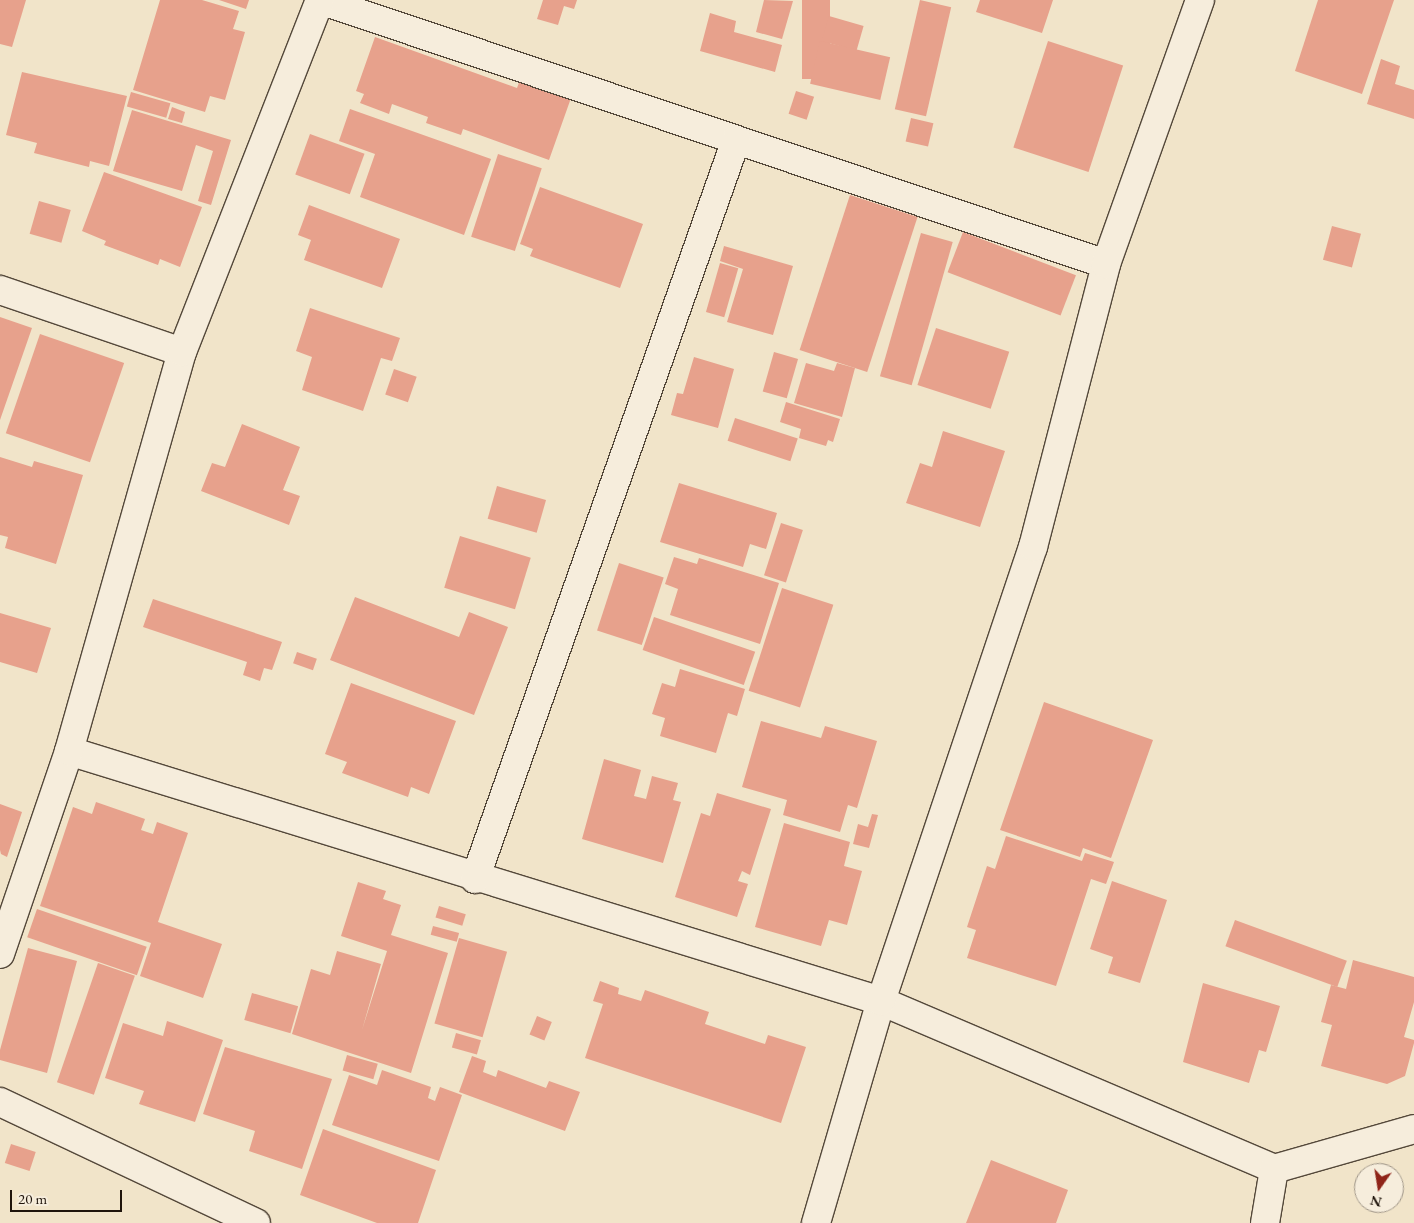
<!DOCTYPE html>
<style>
body{margin:0}
#map{position:relative;width:1414px;height:1223px;overflow:hidden;background:#f1e4c9;font-family:"EB Garamond",serif}
div>[style]{position:absolute}
.building>*{inset:0;background:#e7a18c;transform-origin:0 0}
.roads{filter:drop-shadow(1px 0 #54483a) drop-shadow(-1px 0 #54483a) drop-shadow(0 1px #54483a) drop-shadow(0 -1px #54483a)}
.street>*{height:28px;margin:-14px;padding:0 14px;transform-origin:14px;border-radius:14px;background:#f6eddc}
span{translate:-50% -50%;white-space:nowrap;text-align:center;line-height:1.15;-webkit-text-stroke:5px #f6eddc;paint-order:stroke}
.north{position:absolute;left:1354px;top:1163px;width:50px;height:50px;box-sizing:border-box;background:#f6eddc;border:1px solid #a09688;border-radius:50%;rotate:193deg;font-size:14px;font-weight:700;line-height:20px;text-align:center;color:#1f140b}
.north::after{content:'';display:block;margin:auto;width:18px;height:22px;background:#8f2418;clip-path:polygon(50% 0,100% 100%,50% 72%,0 100%)}
.scale{position:absolute;left:10px;top:1190px;width:112px;height:22px;box-sizing:border-box;border:2px solid #1f140b;border-top:0;padding-left:6px;font-size:15px;line-height:18px;white-space:nowrap;color:#1f140b;-webkit-text-stroke:4px #f6eddc;paint-order:stroke}
</style>
<div id="map">
<div class="building">
<div style="clip-path:polygon(0 0,26px 0,12px 47px,0 44px)"></div>
<div style="clip-path:polygon(160px 0,202px 0,239px 11px,233px 29px,245px 32px,225px 100px,210px 96px,205px 112px,133px 90px)"></div>
<div style="clip-path:polygon(219px 0,249px 0,246px 9px)"></div>
<div style="clip-path:polygon(543px 0,577px 0,574px 9px,564px 6px,558px 25px,537px 19px)"></div>
<div style="clip-path:polygon(764px 0,793px 1px,782px 39px,756px 32px)"></div>
<div style="left:802px;top:0;width:28px;height:79px"></div>
<div style="left:920px;top:0;width:32px;height:112px;rotate:13deg"></div>
<div style="clip-path:polygon(980px 0,1053px 0,1042px 33px,976px 12px)"></div>
<div style="clip-path:polygon(1318px 0,1394px 0,1362px 94px,1295px 71px)"></div>
<div style="clip-path:polygon(710px 13px,736px 21px,734px 32px,782px 45px,775px 72px,700px 51px)"></div>
<div style="left:829px;top:16px;width:36px;height:26px;rotate:16deg"></div>
<div style="clip-path:polygon(375px 37px,517px 88px,520px 80px,571px 98px,549px 160px,463px 129px,461px 135px,426px 123px,428px 117px,392px 104px,389px 114px,360px 103px,364px 94px,356px 91px)"></div>
<div style="left:820px;top:41px;width:72px;height:44px;rotate:13deg"></div>
<div style="left:1048px;top:41px;width:79px;height:112px;rotate:18deg"></div>
<div style="clip-path:polygon(1381px 59px,1400px 66px,1395px 84px,1414px 90px,1414px 119px,1367px 104px)"></div>
<div style="clip-path:polygon(22px 72px,127px 96px,109px 166px,90px 161px,89px 167px,34px 153px,37px 143px,6px 135px)"></div>
<div style="left:796px;top:91px;width:19px;height:24px;rotate:18deg"></div>
<div style="left:131px;top:92px;width:41px;height:15px;rotate:16deg"></div>
<div style="clip-path:polygon(172px 107px,185px 112px,182px 123px,168px 119px)"></div>
<div style="clip-path:polygon(350px 109px,491px 159px,464px 235px,360px 197px,375px 154px,339px 141px)"></div>
<div style="clip-path:polygon(132px 110px,231px 140px,211px 205px,198px 201px,213px 151px,196px 145px,182px 191px,113px 171px)"></div>
<div style="left:911px;top:118px;width:23px;height:24px;rotate:13deg"></div>
<div style="left:310px;top:134px;width:58px;height:43px;rotate:20deg"></div>
<div style="left:498px;top:154px;width:46px;height:87px;rotate:18deg"></div>
<div style="clip-path:polygon(104px 172px,202px 207px,180px 267px,160px 259px,158px 265px,104px 245px,106px 241px,82px 231px)"></div>
<div style="clip-path:polygon(540px 187px,643px 224px,620px 288px,530px 256px,533px 249px,520px 244px)"></div>
<div style="left:850px;top:195px;width:71px;height:163px;rotate:18deg"></div>
<div style="left:39px;top:201px;width:33px;height:34px;rotate:16deg"></div>
<div style="clip-path:polygon(309px 205px,400px 239px,382px 288px,304px 260px,311px 240px,298px 235px)"></div>
<div style="left:1332px;top:226px;width:30px;height:35px;rotate:15deg"></div>
<div style="left:963px;top:232px;width:121px;height:43px;rotate:21deg"></div>
<div style="left:921px;top:233px;width:33px;height:149px;rotate:16deg"></div>
<div style="clip-path:polygon(724px 246px,793px 266px,773px 335px,727px 322px,743px 269px,720px 261px)"></div>
<div style="left:720px;top:263px;width:19px;height:51px;rotate:16deg"></div>
<div style="clip-path:polygon(310px 308px,400px 338px,392px 361px,381px 358px,363px 411px,302px 390px,312px 357px,296px 351px)"></div>
<div style="clip-path:polygon(0 317px,32px 328px,0 420px)"></div>
<div style="left:936px;top:328px;width:77px;height:60px;rotate:18deg"></div>
<div style="left:40px;top:334px;width:89px;height:105px;rotate:19deg"></div>
<div style="left:774px;top:352px;width:25px;height:41px;rotate:16deg"></div>
<div style="clip-path:polygon(694px 357px,734px 369px,718px 428px,671px 415px,677px 393px,683px 394px)"></div>
<div style="clip-path:polygon(806px 363px,834px 371px,837px 363px,855px 368px,842px 417px,794px 403px)"></div>
<div style="left:394px;top:369px;width:24px;height:27px;rotate:19deg"></div>
<div style="clip-path:polygon(786px 402px,840px 419px,833px 442px,828px 440px,826px 446px,799px 438px,801px 429px,780px 422px)"></div>
<div style="left:735px;top:418px;width:66px;height:24px;rotate:18deg"></div>
<div style="clip-path:polygon(242px 424px,300px 447px,283px 490px,300px 496px,289px 525px,201px 491px,212px 463px,225px 467px)"></div>
<div style="clip-path:polygon(943px 431px,1005px 451px,980px 527px,906px 503px,920px 463px,932px 467px)"></div>
<div style="clip-path:polygon(0 457px,32px 467px,34px 461px,83px 475px,56px 564px,5px 548px,8px 537px,0 535px)"></div>
<div style="clip-path:polygon(679px 483px,777px 513px,766px 549px,750px 544px,743px 567px,660px 542px)"></div>
<div style="left:497px;top:486px;width:51px;height:34px;rotate:16deg"></div>
<div style="left:781px;top:523px;width:23px;height:55px;rotate:18deg"></div>
<div style="left:460px;top:536px;width:74px;height:54px;rotate:17deg"></div>
<div style="clip-path:polygon(674px 557px,697px 564px,699px 558px,779px 583px,760px 644px,670px 615px,678px 589px,665px 584px)"></div>
<div style="left:619px;top:563px;width:47px;height:71px;rotate:18deg"></div>
<div style="left:782px;top:588px;width:54px;height:108px;rotate:18deg"></div>
<div style="clip-path:polygon(355px 597px,459px 637px,469px 612px,508px 627px,474px 715px,330px 660px)"></div>
<div style="clip-path:polygon(153px 599px,282px 642px,272px 670px,264px 668px,260px 681px,243px 675px,247px 662px,143px 627px)"></div>
<div style="clip-path:polygon(0 613px,51px 628px,37px 673px,0 662px)"></div>
<div style="left:654px;top:617px;width:107px;height:35px;rotate:19deg"></div>
<div style="left:297px;top:652px;width:21px;height:12px;rotate:19deg"></div>
<div style="clip-path:polygon(680px 669px,745px 689px,737px 716px,728px 713px,716px 753px,660px 736px,665px 718px,652px 714px,662px 683px,675px 687px)"></div>
<div style="clip-path:polygon(351px 683px,456px 721px,429px 794px,411px 787px,408px 797px,342px 773px,347px 762px,325px 754px)"></div>
<div style="clip-path:polygon(1044px 702px,1153px 740px,1111px 858px,1083px 848px,1080px 857px,1000px 830px)"></div>
<div style="clip-path:polygon(761px 721px,821px 738px,825px 726px,877px 741px,857px 808px,848px 805px,840px 832px,783px 815px,787px 800px,742px 787px)"></div>
<div style="clip-path:polygon(604px 759px,641px 770px,634px 796px,646px 799px,652px 776px,678px 783px,673px 800px,681px 802px,663px 863px,582px 839px)"></div>
<div style="clip-path:polygon(717px 793px,771px 809px,750px 875px,742px 871px,738px 881px,748px 884px,737px 917px,675px 897px,701px 813px,710px 816px)"></div>
<div style="clip-path:polygon(96px 802px,145px 819px,141px 830px,153px 834px,157px 822px,188px 833px,158px 922px,222px 944px,203px 998px,140px 976px,151px 943px,40px 906px,73px 807px,92px 814px)"></div>
<div style="clip-path:polygon(0 804px,22px 812px,7px 857px,1px 854px,0 850px)"></div>
<div style="clip-path:polygon(872px 814px,878px 815px,869px 848px,853px 844px,858px 824px,868px 827px)"></div>
<div style="clip-path:polygon(784px 823px,850px 842px,844px 866px,862px 871px,847px 925px,829px 920px,821px 946px,755px 927px)"></div>
<div style="clip-path:polygon(1006px 836px,1082px 861px,1085px 853px,1114px 862px,1106px 884px,1091px 879px,1056px 986px,967px 958px,976px 930px,967px 927px,987px 866px,995px 869px)"></div>
<div style="clip-path:polygon(1112px 881px,1167px 900px,1140px 983px,1108px 973px,1113px 957px,1090px 949px)"></div>
<div style="clip-path:polygon(358px 882px,386px 891px,383px 899px,401px 905px,391px 935px,448px 953px,411px 1073px,292px 1034px,311px 969px,330px 975px,337px 951px,381px 964px,362px 1030px,387px 951px,341px 936px)"></div>
<div style="left:439px;top:906px;width:28px;height:12px;rotate:17deg"></div>
<div style="left:37px;top:909px;width:116px;height:30px;rotate:19deg"></div>
<div style="left:1235px;top:920px;width:119px;height:28px;rotate:20deg"></div>
<div style="left:433px;top:926px;width:27px;height:9px;rotate:15deg"></div>
<div style="left:459px;top:938px;width:50px;height:89px;rotate:16deg"></div>
<div style="clip-path:polygon(28px 948px,77px 961px,47px 1073px,0 1060px,0 1050px)"></div>
<div style="clip-path:polygon(1353px 960px,1414px 977px,1414px 1002px,1404px 1037px,1414px 1040px,1414px 1043px,1405px 1076px,1387px 1084px,1321px 1066px,1332px 1025px,1321px 1022px,1331px 985px,1346px 989px)"></div>
<div style="left:98px;top:963px;width:39px;height:126px;rotate:19deg"></div>
<div style="clip-path:polygon(600px 981px,619px 988px,618px 994px,641px 1001px,645px 990px,709px 1012px,705px 1024px,765px 1044px,768px 1035px,806px 1047px,781px 1123px,585px 1058px,603px 1004px,593px 1001px)"></div>
<div style="clip-path:polygon(1203px 983px,1280px 1006px,1266px 1052px,1259px 1050px,1249px 1083px,1183px 1062px)"></div>
<div style="left:252px;top:993px;width:48px;height:28px;rotate:16deg"></div>
<div style="left:537px;top:1016px;width:16px;height:20px;rotate:22deg"></div>
<div style="clip-path:polygon(167px 1021px,223px 1040px,195px 1122px,139px 1104px,144px 1091px,105px 1078px,123px 1023px,163px 1036px)"></div>
<div style="left:456px;top:1033px;width:26px;height:15px;rotate:16deg"></div>
<div style="clip-path:polygon(225px 1047px,332px 1079px,302px 1169px,249px 1151px,255px 1131px,203px 1114px)"></div>
<div style="left:347px;top:1055px;width:32px;height:16px;rotate:16deg"></div>
<div style="clip-path:polygon(472px 1056px,486px 1061px,483px 1072px,496px 1077px,498px 1070px,546px 1088px,549px 1081px,580px 1092px,565px 1131px,459px 1092px)"></div>
<div style="clip-path:polygon(382px 1070px,431px 1087px,428px 1098px,435px 1101px,440px 1087px,462px 1095px,439px 1161px,332px 1125px,349px 1075px,377px 1085px)"></div>
<div style="clip-path:polygon(323px 1129px,436px 1170px,418px 1223px,377px 1223px,300px 1195px)"></div>
<div style="left:11px;top:1144px;width:26px;height:20px;rotate:18deg"></div>
<div style="clip-path:polygon(991px 1160px,1068px 1190px,1056px 1223px,966px 1223px)"></div>
</div>
<div class="roads">
<div class="street">
<div style="left:320px;top:0;width:829px;rotate:18.57deg"></div>
<div style="left:0;top:290px;width:192px;rotate:18.8deg"></div>
<div style="left:69px;top:751px;width:850px;rotate:17.11deg"></div>
<div style="left:881px;top:1001px;width:427px;rotate:23.1deg"></div>
<div style="left:475px;top:879px;width:784px;rotate:-70.55deg"></div>
<div style="left:0;top:954px;width:214px;rotate:-71.2deg"></div>
<div style="left:69px;top:751px;width:415px;rotate:-74.2deg"></div>
<div style="left:182px;top:352px;width:378px;rotate:-68.6deg"></div>
<div style="left:0;top:1102px;width:283px;rotate:25.3deg"></div>
<div style="left:816px;top:1223px;width:231px;rotate:-73.7deg"></div>
<div style="left:881px;top:1001px;width:479px;rotate:-71.5deg"></div>
<div style="left:1033px;top:547px;width:292px;rotate:-75.5deg"></div>
<div style="left:1106px;top:264px;width:280px;rotate:-70.4deg"></div>
<div style="left:1265px;top:1223px;width:55px;rotate:-80.5deg"></div>
<div style="left:1274px;top:1169px;width:146px;rotate:-15.9deg"></div>
</div>
</div>
<div class="north">N</div>
<div class="scale">20 m</div>
</div>
